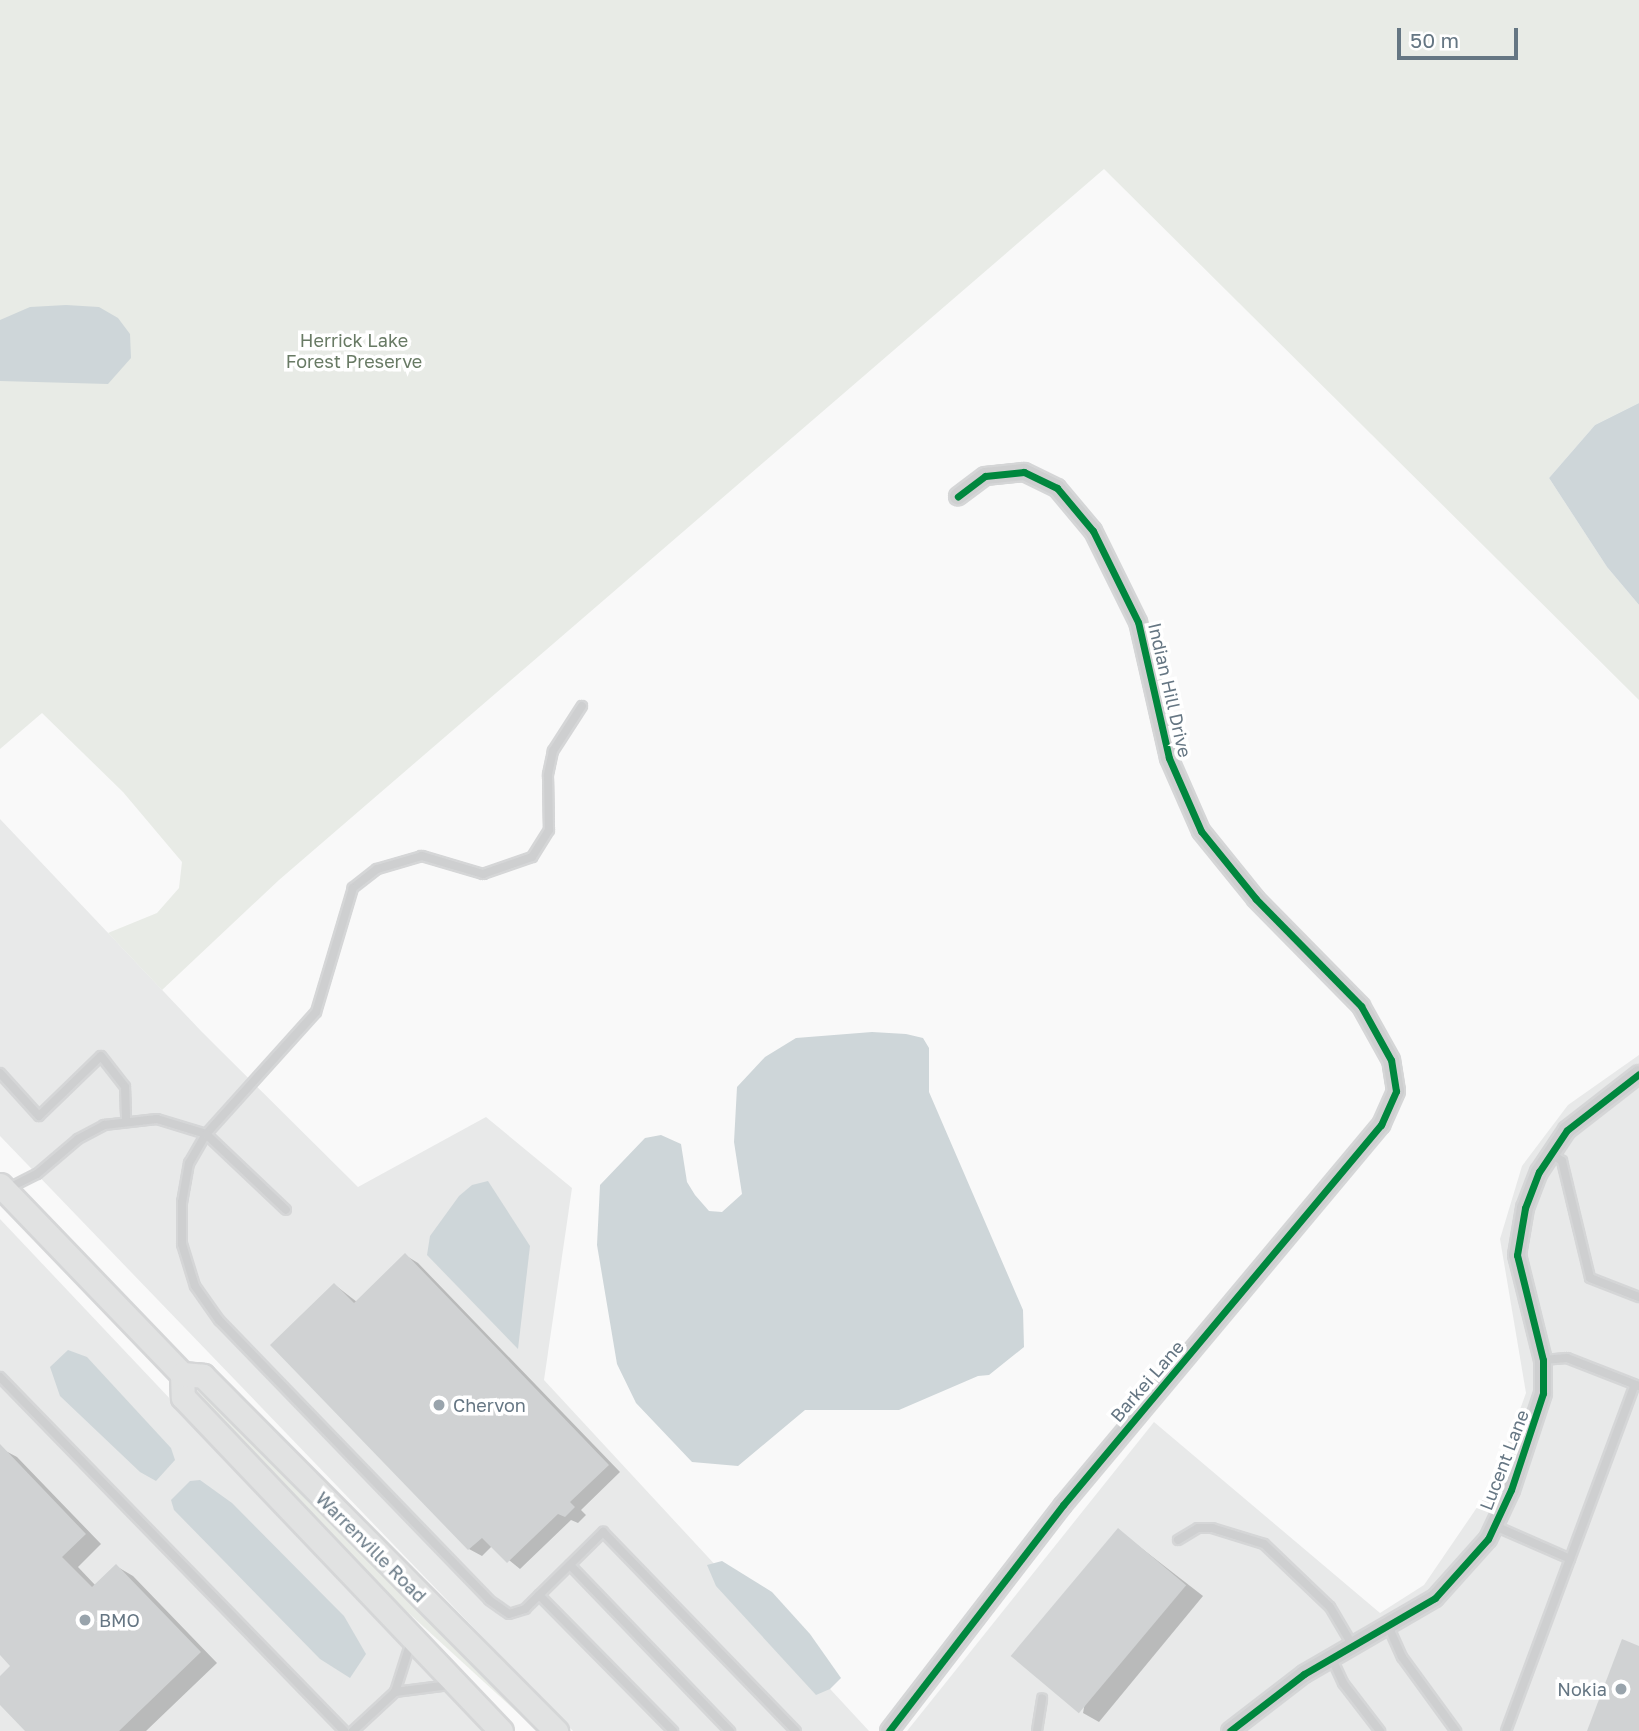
<!DOCTYPE html>
<style>
body{margin:0}
#map{position:relative;width:1639px;height:1731px;overflow:hidden;background:#f9f9f9;font-family:"Golos Text",sans-serif}
div>[style]{position:absolute}
.built>*{inset:0;background:#e8e9e9}
.green>*{inset:0;background:#e8ebe6}
.water>*{inset:0;background:#ced6d9}
.shadow>*{inset:0;background:#0003}
.building>*{inset:0;background:#d0d2d3;transform-origin:0 0}
.roads{filter:drop-shadow(2px 0 #d5d6d7) drop-shadow(-2px 0 #d5d6d7) drop-shadow(0 2px #d5d6d7) drop-shadow(0 -2px #d5d6d7)}
.lane>*{height:8px;margin:-4px;padding:0 4px;transform-origin:4px;border-radius:4px;background:#cecfd0}
.street>*{height:16px;margin:-8px;padding:0 8px;transform-origin:8px;border-radius:8px;background:#cecfd0}
.secondary>*{height:23px;margin:-11.5px;padding:0 11.5px;transform-origin:11.5px;border-radius:11.5px;background:#e1e2e2}
.cycleway>*{height:7px;margin:-3.5px;padding:0 3.5px;transform-origin:3.5px;border-radius:3.5px;background:#00873e}
.dots>*{width:19px;height:19px;translate:-50% -50%;box-sizing:border-box;border:4px solid #fff;border-radius:50%}
span{translate:-50% -50%;white-space:nowrap;text-align:center;line-height:1.15;-webkit-text-stroke:7px #fff;paint-order:stroke}
.park-label{font-size:18px;color:#687a64}
.street-label{font-size:18px;color:#657683}
.poi-label{font-size:18px;color:#657683}
.left{translate:0 -50%;text-align:left}
.right{translate:-100% -50%;text-align:right}
.scale{position:absolute;left:1397px;top:28px;width:121px;height:32px;box-sizing:border-box;border:4px solid #657683;border-top:0;padding-left:9px;font-size:21px;line-height:24px;white-space:nowrap;color:#657683;-webkit-text-stroke:5px #fff;paint-order:stroke}
</style>
<div id="map">
<div class="built">
<div style="clip-path:polygon(0 819px,202px 1032px,358px 1187px,486px 1117px,572px 1188px,544px 1380px,869px 1731px,573px 1731px,0 1136px)"></div>
<div style="clip-path:polygon(1639px 1055px,1639px 1731px,907px 1731px,1154px 1422px,1380px 1613px,1424px 1585px,1493px 1484px,1526px 1393px,1500px 1239px,1522px 1166px,1568px 1105px)"></div>
<div style="clip-path:polygon(0 1219px,484px 1731px,0 1731px)"></div>
</div>
<div class="green">
<div style="clip-path:polygon(0 0,1639px 0,1639px 403px,1595px 425px,1549px 478px,1607px 567px,1639px 605px,1639px 700px,1104px 169px,279px 880px,162px 990px,108px 933px,157px 913px,179px 888px,182px 862px,123px 792px,42px 713px,0 749px)"></div>
<div style="clip-path:polygon(191px 1385px,247px 1437px,535px 1722px,531px 1725px,355px 1564px,188px 1388px)"></div>
</div>
<div class="water">
<div style="clip-path:polygon(66px 305px,99px 307px,118px 318px,130px 334px,131px 358px,108px 384px,0 381px,0 320px,30px 307px)"></div>
<div style="clip-path:polygon(1639px 403px,1639px 605px,1607px 567px,1549px 478px,1595px 425px)"></div>
<div style="clip-path:polygon(872px 1032px,906px 1034px,923px 1038px,929px 1048px,929px 1092px,1023px 1310px,1024px 1347px,989px 1375px,978px 1376px,899px 1410px,805px 1410px,738px 1466px,692px 1462px,636px 1403px,617px 1364px,597px 1245px,600px 1185px,645px 1138px,661px 1135px,681px 1144px,687px 1182px,695px 1195px,709px 1211px,722px 1212px,742px 1194px,734px 1142px,737px 1087px,765px 1057px,796px 1038px)"></div>
<div style="clip-path:polygon(488px 1181px,530px 1246px,518px 1349px,427px 1255px,430px 1236px,459px 1196px,472px 1185px)"></div>
<div style="clip-path:polygon(68px 1350px,87px 1357px,171px 1448px,175px 1460px,156px 1481px,140px 1472px,60px 1396px,50px 1367px)"></div>
<div style="clip-path:polygon(200px 1480px,232px 1503px,344px 1616px,366px 1654px,350px 1678px,320px 1659px,174px 1510px,171px 1500px,190px 1481px)"></div>
<div style="clip-path:polygon(722px 1561px,772px 1592px,810px 1634px,841px 1678px,830px 1689px,816px 1695px,716px 1586px,707px 1565px)"></div>
</div>
<div class="shadow">
<div style="clip-path:polygon(405px 1255px,418px 1263px,620px 1472px,581px 1510px,586px 1515px,578px 1523px,571px 1520px,520px 1569px,492px 1546px,482px 1556px,469px 1549px,273px 1345px,335px 1285px,357px 1302px)"></div>
<div style="clip-path:polygon(0 1448px,17px 1457px,101px 1544px,78px 1567px,96px 1586px,116px 1566px,133px 1576px,217px 1663px,146px 1731px,28px 1731px,0 1702px,0 1678px,13px 1666px,0 1653px)"></div>
<div style="clip-path:polygon(1118px 1530px,1203px 1596px,1099px 1722px,1083px 1713px)"></div>
</div>
<div class="building">
<div style="clip-path:polygon(405px 1253px,609px 1465px,570px 1502px,575px 1507px,565px 1517px,558px 1514px,507px 1563px,482px 1538px,468px 1550px,270px 1345px,334px 1283px,354px 1303px)"></div>
<div style="clip-path:polygon(0 1444px,86px 1534px,62px 1557px,92px 1587px,116px 1564px,201px 1652px,119px 1731px,25px 1731px,0 1705px,0 1676px,10px 1666px,0 1655px)"></div>
<div style="left:1118px;top:1528px;width:89px;height:167px;rotate:40deg"></div>
<div style="clip-path:polygon(1622px 1639px,1639px 1646px,1639px 1731px,1587px 1731px)"></div>
</div>
<div class="roads">
<div class="lane">
<div style="left:582px;top:706px;width:54px;rotate:122.8deg"></div>
<div style="left:553px;top:751px;width:25px;rotate:102deg"></div>
<div style="left:548px;top:775px;width:55px;rotate:89deg"></div>
<div style="left:549px;top:830px;width:32px;rotate:122deg"></div>
<div style="left:532px;top:857px;width:52px;rotate:160.9deg"></div>
<div style="left:483px;top:874px;width:64px;rotate:-163.6deg"></div>
<div style="left:422px;top:856px;width:47px;rotate:163.9deg"></div>
<div style="left:377px;top:869px;width:31px;rotate:142deg"></div>
<div style="left:353px;top:888px;width:129px;rotate:106.6deg"></div>
<div style="left:316px;top:1012px;width:164px;rotate:132deg"></div>
<div style="left:206px;top:1134px;width:34px;rotate:120deg"></div>
<div style="left:189px;top:1163px;width:40px;rotate:100deg"></div>
<div style="left:182px;top:1202px;width:42px;rotate:90deg"></div>
<div style="left:182px;top:1244px;width:44px;rotate:72.8deg"></div>
<div style="left:195px;top:1286px;width:42px;rotate:54.8deg"></div>
<div style="left:219px;top:1320px;width:389px;rotate:46deg"></div>
<div style="left:489px;top:1600px;width:24px;rotate:35deg"></div>
<div style="left:509px;top:1614px;width:17px;rotate:-17deg"></div>
<div style="left:525px;top:1609px;width:110px;rotate:-44.6deg"></div>
<div style="left:603px;top:1532px;width:277px;rotate:45.9deg"></div>
<div style="left:0;top:1073px;width:58px;rotate:47.8deg"></div>
<div style="left:39px;top:1116px;width:86px;rotate:-44.1deg"></div>
<div style="left:101px;top:1056px;width:39px;rotate:52deg"></div>
<div style="left:125px;top:1087px;width:33px;rotate:88deg"></div>
<div style="left:1551px;top:1154px;width:13px;rotate:32deg"></div>
<div style="left:1562px;top:1161px;width:120px;rotate:76.5deg"></div>
<div style="left:1590px;top:1278px;width:53px;rotate:21.2deg"></div>
<div style="left:7px;top:1189px;width:34px;rotate:-27deg"></div>
<div style="left:37px;top:1174px;width:54px;rotate:-40.5deg"></div>
<div style="left:78px;top:1139px;width:30px;rotate:-28deg"></div>
<div style="left:104px;top:1125px;width:53px;rotate:-6.5deg"></div>
<div style="left:157px;top:1119px;width:51px;rotate:17deg"></div>
<div style="left:206px;top:1134px;width:110px;rotate:43.5deg"></div>
<div style="left:1543px;top:1360px;width:24px;rotate:-5deg"></div>
<div style="left:1567px;top:1358px;width:77px;rotate:21.3deg"></div>
<div style="left:0;top:1377px;width:494px;rotate:45.8deg"></div>
<div style="left:1495px;top:1526px;width:82px;rotate:23.7deg"></div>
<div style="left:1178px;top:1540px;width:23px;rotate:-31deg"></div>
<div style="left:1198px;top:1528px;width:14px"></div>
<div style="left:1212px;top:1528px;width:54px;rotate:17.1deg"></div>
<div style="left:1264px;top:1544px;width:91px;rotate:43.7deg"></div>
<div style="left:1330px;top:1607px;width:45px;rotate:59.5deg"></div>
<div style="left:570px;top:1565px;width:231px;rotate:46.1deg"></div>
<div style="left:539px;top:1595px;width:191px;rotate:45.4deg"></div>
<div style="left:1389px;top:1628px;width:32px;rotate:66deg"></div>
<div style="left:1402px;top:1657px;width:92px;rotate:53.9deg"></div>
<div style="left:1331px;top:1657px;width:29px;rotate:65deg"></div>
<div style="left:1343px;top:1683px;width:61px;rotate:52.4deg"></div>
<div style="left:395px;top:1692px;width:52px;rotate:-72.3deg"></div>
<div style="left:353px;top:1731px;width:57px;rotate:-42.9deg"></div>
<div style="left:395px;top:1692px;width:55px;rotate:-7.3deg"></div>
<div style="left:1037px;top:1731px;width:33px;rotate:-81deg"></div>
<div style="left:1506px;top:1731px;width:369px;rotate:-69.6deg"></div>
</div>
<div class="street">
<div style="left:889px;top:1731px;width:285px;rotate:-52.4deg"></div>
<div style="left:1063px;top:1505px;width:496px;rotate:-50.1deg"></div>
<div style="left:1381px;top:1125px;width:37px;rotate:-66deg"></div>
<div style="left:1396px;top:1091px;width:31px;rotate:-99deg"></div>
<div style="left:1391px;top:1060px;width:62px;rotate:-119.1deg"></div>
<div style="left:1361px;top:1006px;width:150px;rotate:-134.5deg"></div>
<div style="left:1256px;top:899px;width:87px;rotate:-129deg"></div>
<div style="left:1201px;top:831px;width:80px;rotate:-113.7deg"></div>
<div style="left:1169px;top:758px;width:139px;rotate:-102.8deg"></div>
<div style="left:1138px;top:622px;width:102px;rotate:-116.3deg"></div>
<div style="left:1093px;top:531px;width:56px;rotate:-129.9deg"></div>
<div style="left:1057px;top:488px;width:37px;rotate:-154deg"></div>
<div style="left:1024px;top:472px;width:39px;rotate:174deg"></div>
<div style="left:985px;top:476px;width:34px;rotate:143deg"></div>
<div style="left:1230px;top:1731px;width:93px;rotate:-37.6deg"></div>
<div style="left:1304px;top:1674px;width:151px;rotate:-30.1deg"></div>
<div style="left:1435px;top:1598px;width:79px;rotate:-48.1deg"></div>
<div style="left:1488px;top:1539px;width:54px;rotate:-64.9deg"></div>
<div style="left:1511px;top:1490px;width:102px;rotate:-71.7deg"></div>
<div style="left:1543px;top:1393px;width:33px;rotate:-90deg"></div>
<div style="left:1543px;top:1360px;width:108px;rotate:-103.9deg"></div>
<div style="left:1517px;top:1255px;width:48px;rotate:-80.3deg"></div>
<div style="left:1525px;top:1208px;width:39px;rotate:-69deg"></div>
<div style="left:1539px;top:1172px;width:50px;rotate:-56.3deg"></div>
<div style="left:1567px;top:1130px;width:91px;rotate:-37.9deg"></div>
</div>
<div class="secondary">
<div style="left:0;top:1185px;width:262px;rotate:46.1deg"></div>
<div style="left:182px;top:1374px;width:23px;rotate:88deg"></div>
<div style="left:183px;top:1397px;width:461px;rotate:46.4deg"></div>
<div style="left:182px;top:1374px;width:21px;rotate:5deg"></div>
<div style="left:203px;top:1376px;width:501px;rotate:45.16deg"></div>
</div>
</div>
<div class="cycleway">
<div style="left:889px;top:1731px;width:285px;rotate:-52.4deg"></div>
<div style="left:1063px;top:1505px;width:496px;rotate:-50.1deg"></div>
<div style="left:1381px;top:1125px;width:37px;rotate:-66deg"></div>
<div style="left:1396px;top:1091px;width:31px;rotate:-99deg"></div>
<div style="left:1391px;top:1060px;width:62px;rotate:-119.1deg"></div>
<div style="left:1361px;top:1006px;width:150px;rotate:-134.5deg"></div>
<div style="left:1256px;top:899px;width:87px;rotate:-129deg"></div>
<div style="left:1201px;top:831px;width:80px;rotate:-113.7deg"></div>
<div style="left:1169px;top:758px;width:139px;rotate:-102.8deg"></div>
<div style="left:1138px;top:622px;width:102px;rotate:-116.3deg"></div>
<div style="left:1093px;top:531px;width:56px;rotate:-129.9deg"></div>
<div style="left:1057px;top:488px;width:37px;rotate:-154deg"></div>
<div style="left:1024px;top:472px;width:39px;rotate:174deg"></div>
<div style="left:985px;top:476px;width:34px;rotate:143deg"></div>
<div style="left:1230px;top:1731px;width:93px;rotate:-37.6deg"></div>
<div style="left:1304px;top:1674px;width:151px;rotate:-30.1deg"></div>
<div style="left:1435px;top:1598px;width:79px;rotate:-48.1deg"></div>
<div style="left:1488px;top:1539px;width:54px;rotate:-64.9deg"></div>
<div style="left:1511px;top:1490px;width:102px;rotate:-71.7deg"></div>
<div style="left:1543px;top:1393px;width:33px;rotate:-90deg"></div>
<div style="left:1543px;top:1360px;width:108px;rotate:-103.9deg"></div>
<div style="left:1517px;top:1255px;width:48px;rotate:-80.3deg"></div>
<div style="left:1525px;top:1208px;width:39px;rotate:-69deg"></div>
<div style="left:1539px;top:1172px;width:50px;rotate:-56.3deg"></div>
<div style="left:1567px;top:1130px;width:91px;rotate:-37.9deg"></div>
</div>
<div class="dots">
<div style="left:439px;top:1405px;background:#99a4ac"></div>
<div style="left:85px;top:1620px;background:#99a4ac"></div>
<div style="left:1621px;top:1689px;background:#99a4ac"></div>
</div>
<div class="park-label">
<span style="left:354px;top:351px">Herrick Lake<br>Forest Preserve</span>
</div>
<div class="street-label">
<span style="left:1170px;top:690px;rotate:77deg">Indian Hill Drive</span>
<span style="left:1147px;top:1381px;rotate:-49deg">Barkei Lane</span>
<span style="left:1504px;top:1460px;rotate:-69deg">Lucent Lane</span>
<span style="left:371px;top:1547px;rotate:45deg">Warrenville Road</span>
</div>
<div class="poi-label">
<span class="left" style="left:453px;top:1405px">Chervon</span>
<span class="left" style="left:99px;top:1620px">BMO</span>
<span class="right" style="left:1607px;top:1689px">Nokia</span>
</div>
<div class="scale">50 m</div>
</div>
